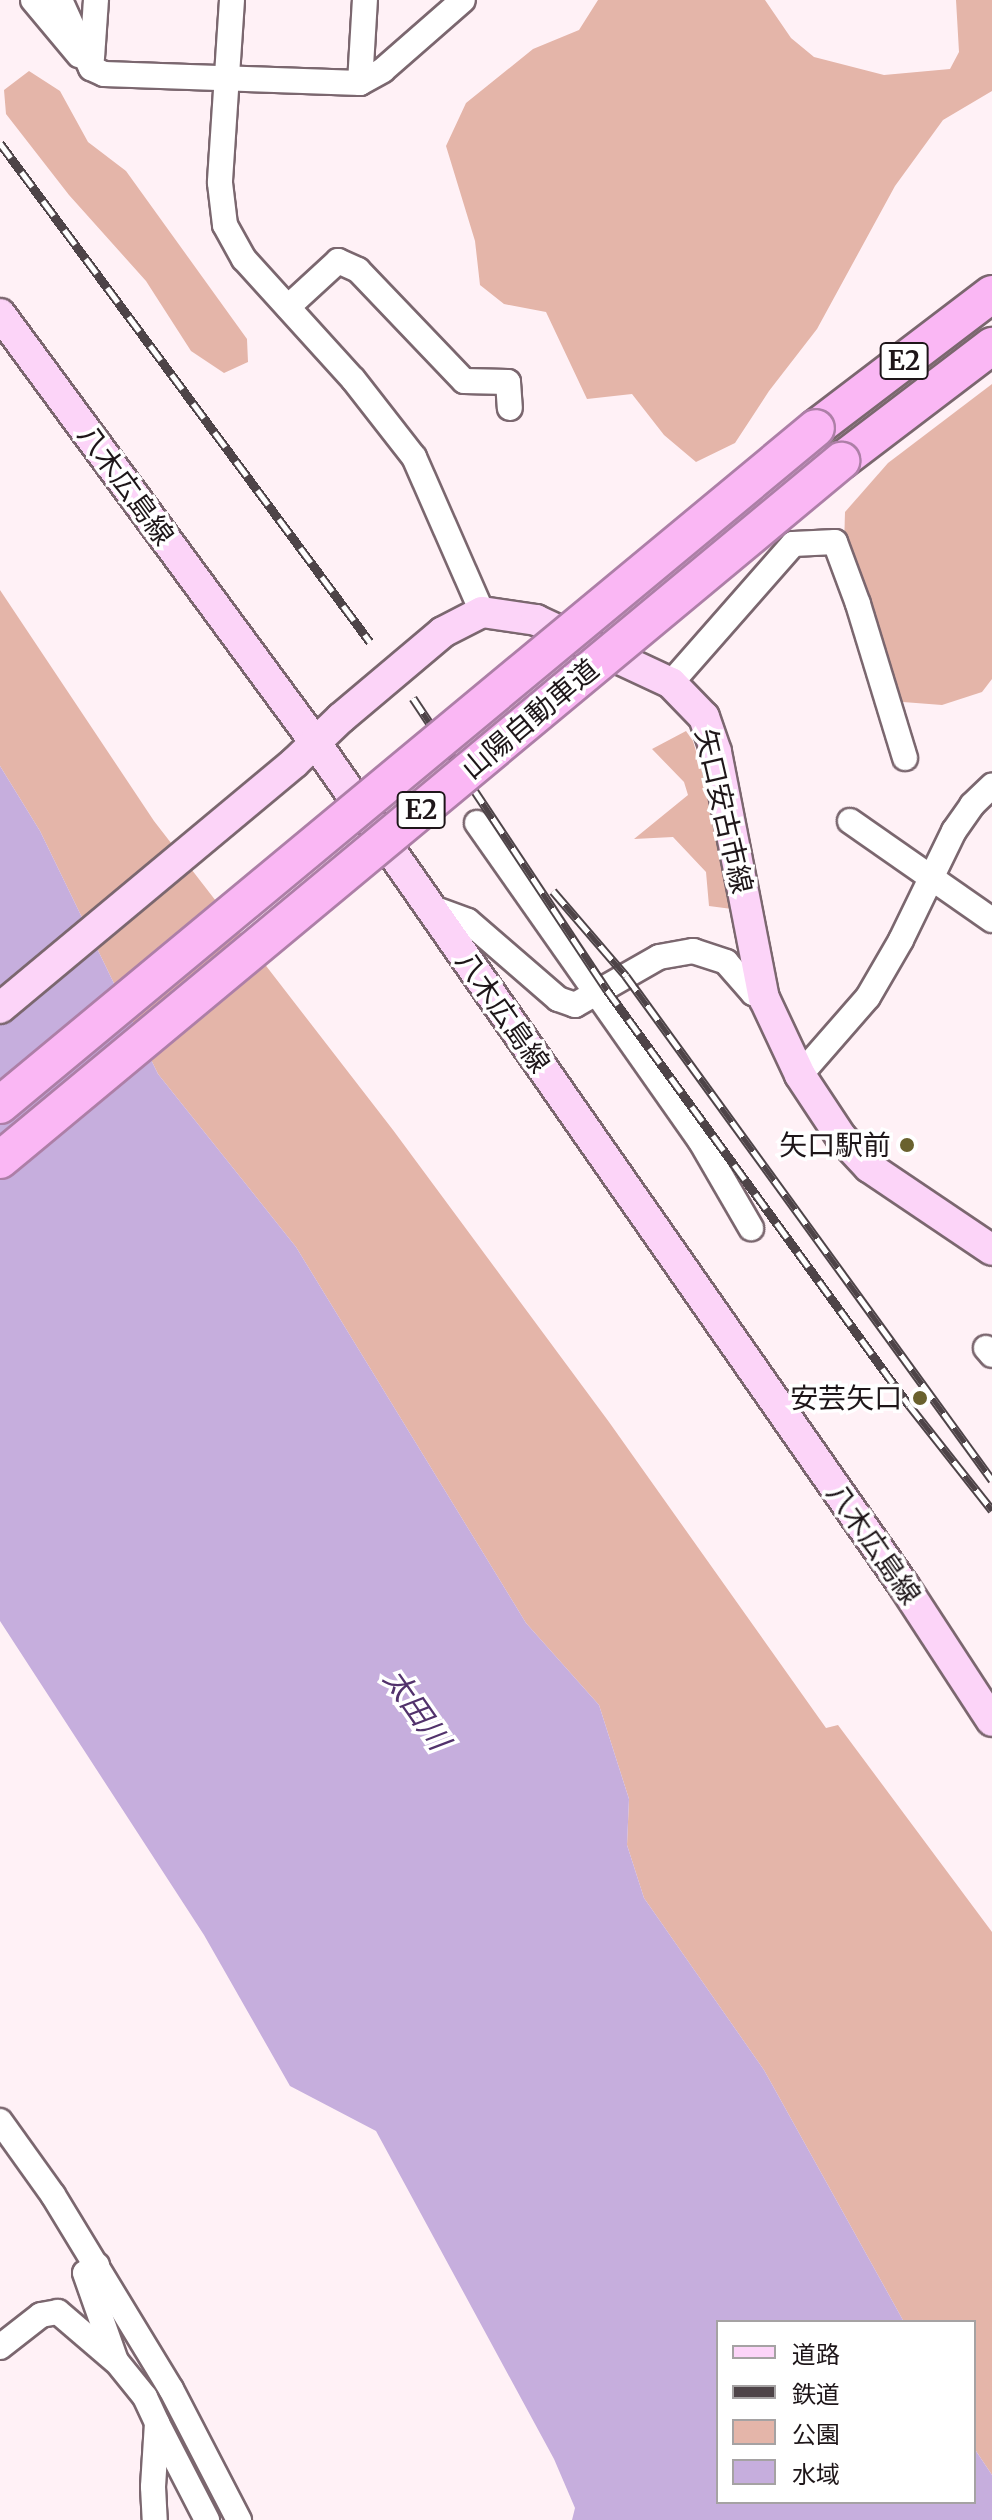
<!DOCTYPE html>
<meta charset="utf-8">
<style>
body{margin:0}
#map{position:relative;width:992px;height:2520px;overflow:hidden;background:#fff1f6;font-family:Merriweather,"Noto Sans JP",serif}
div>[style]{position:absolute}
.green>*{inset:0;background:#e4b5a9}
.water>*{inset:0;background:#c6aedd}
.roads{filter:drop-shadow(2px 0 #7b676f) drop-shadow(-2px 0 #7b676f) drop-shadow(0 2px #7b676f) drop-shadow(0 -2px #7b676f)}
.minor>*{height:24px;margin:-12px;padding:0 12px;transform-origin:12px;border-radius:12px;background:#fff}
.major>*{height:30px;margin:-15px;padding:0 15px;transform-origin:15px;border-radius:15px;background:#fcd4f8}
.highway>*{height:36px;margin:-18px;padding:0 18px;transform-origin:18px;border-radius:18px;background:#fab7f4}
.rail>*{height:9px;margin-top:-4.5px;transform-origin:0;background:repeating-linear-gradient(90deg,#fff 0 18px,#4e4448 0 36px);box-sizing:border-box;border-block:2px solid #4e4448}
.bridges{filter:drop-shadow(2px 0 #ad7fa7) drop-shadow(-2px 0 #ad7fa7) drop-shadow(0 2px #ad7fa7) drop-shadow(0 -2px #ad7fa7)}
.highway-bridge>*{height:36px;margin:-18px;padding:0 18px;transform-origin:18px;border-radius:18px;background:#fab7f4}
.dots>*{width:22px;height:22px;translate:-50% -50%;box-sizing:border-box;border:4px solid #fff;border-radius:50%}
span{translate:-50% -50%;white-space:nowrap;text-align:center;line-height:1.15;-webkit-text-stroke:7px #fff;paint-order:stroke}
.shield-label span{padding:2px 6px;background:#fff;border:2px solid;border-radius:6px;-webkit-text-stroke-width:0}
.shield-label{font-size:26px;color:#1e1619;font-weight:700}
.street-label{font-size:28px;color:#1e1619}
.poi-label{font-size:28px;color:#1e1619}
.right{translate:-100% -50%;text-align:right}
.water-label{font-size:30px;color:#52326c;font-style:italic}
.legend{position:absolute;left:716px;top:2320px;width:260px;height:184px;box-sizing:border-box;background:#fff;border:2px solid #a5a2a3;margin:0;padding:10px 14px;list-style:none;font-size:24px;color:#1e1619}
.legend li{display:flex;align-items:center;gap:16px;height:40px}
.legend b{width:40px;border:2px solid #a5a2a3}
</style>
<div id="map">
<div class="green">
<div style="clip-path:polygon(598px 0,765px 0,791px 38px,814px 57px,884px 75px,950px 69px,959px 52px,956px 0,992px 0,992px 91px,943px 120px,895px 186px,817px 329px,769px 391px,735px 443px,696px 462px,664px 435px,632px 394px,587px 399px,546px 312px,504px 304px,480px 285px,475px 241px,446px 146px,466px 103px,533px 49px,579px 30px)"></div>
<div style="clip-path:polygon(29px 71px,60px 91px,88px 142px,126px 171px,247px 339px,248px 362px,224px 373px,191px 351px,146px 281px,69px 195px,6px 114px,4px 90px)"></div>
<div style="clip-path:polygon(992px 384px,992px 679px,982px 692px,942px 705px,903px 702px,884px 677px,844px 547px,845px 512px,888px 463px)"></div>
<div style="clip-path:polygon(0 590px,154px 821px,393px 1130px,609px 1422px,826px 1728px,838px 1725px,992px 1932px,992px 2475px,974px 2448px,974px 2322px,904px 2322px,764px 2070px,644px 1898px,627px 1845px,629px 1799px,599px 1705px,526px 1623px,296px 1247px,158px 1074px,40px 831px,0 766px)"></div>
<div style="clip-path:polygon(686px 731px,693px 741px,717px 823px,732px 909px,709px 906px,706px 872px,673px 837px,634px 839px,688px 795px,684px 782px,652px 749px)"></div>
</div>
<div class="water">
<div style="clip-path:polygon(0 766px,40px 831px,158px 1074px,296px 1247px,526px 1623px,599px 1705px,629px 1799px,627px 1845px,644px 1898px,764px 2070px,904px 2322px,718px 2322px,718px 2502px,974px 2502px,974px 2448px,992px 2475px,992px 2520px,572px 2520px,575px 2508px,554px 2459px,376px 2131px,290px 2086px,204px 1935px,0 1621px)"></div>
</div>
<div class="roads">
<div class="minor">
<div style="left:33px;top:0;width:72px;rotate:50.1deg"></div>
<div style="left:60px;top:0;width:75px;rotate:65.5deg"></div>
<div style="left:91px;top:68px;width:14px;rotate:25deg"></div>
<div style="left:104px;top:74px;width:256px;rotate:2deg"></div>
<div style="left:360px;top:83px;width:26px;rotate:-29deg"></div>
<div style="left:383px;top:70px;width:106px;rotate:-41.2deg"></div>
<div style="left:232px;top:0;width:183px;rotate:93.8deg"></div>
<div style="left:220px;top:183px;width:42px;rotate:83.2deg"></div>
<div style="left:225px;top:225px;width:39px;rotate:61deg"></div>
<div style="left:244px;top:259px;width:162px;rotate:47.8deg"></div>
<div style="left:353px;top:379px;width:99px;rotate:52deg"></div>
<div style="left:414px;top:457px;width:169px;rotate:66.3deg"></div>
<div style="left:92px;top:58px;width:58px;rotate:-86.1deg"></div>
<div style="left:360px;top:83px;width:83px;rotate:-86.6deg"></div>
<div style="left:288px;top:307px;width:68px;rotate:-42.6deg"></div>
<div style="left:338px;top:261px;width:22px;rotate:24deg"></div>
<div style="left:358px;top:270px;width:153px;rotate:46.3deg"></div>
<div style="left:464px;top:381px;width:44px;rotate:1.3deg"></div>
<div style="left:508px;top:382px;width:26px;rotate:86deg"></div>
<div style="left:671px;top:683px;width:185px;rotate:-48.7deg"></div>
<div style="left:793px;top:544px;width:42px;rotate:-2.7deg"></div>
<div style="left:835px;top:542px;width:66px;rotate:69.6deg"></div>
<div style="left:858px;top:604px;width:161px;rotate:73deg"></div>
<div style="left:850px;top:821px;width:173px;rotate:34.9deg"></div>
<div style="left:477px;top:823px;width:388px;rotate:54.9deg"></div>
<div style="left:700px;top:1140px;width:102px;rotate:59.9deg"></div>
<div style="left:430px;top:907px;width:40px;rotate:20.2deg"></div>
<div style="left:468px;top:921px;width:119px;rotate:40.9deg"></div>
<div style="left:558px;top:999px;width:18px;rotate:19deg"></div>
<div style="left:575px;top:1005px;width:97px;rotate:-29.7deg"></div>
<div style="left:659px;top:957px;width:35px;rotate:-10deg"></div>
<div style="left:693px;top:951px;width:35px;rotate:18deg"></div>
<div style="left:726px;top:962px;width:41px;rotate:48.9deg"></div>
<div style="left:753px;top:993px;width:12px;rotate:24deg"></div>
<div style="left:800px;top:1075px;width:103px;rotate:-48.9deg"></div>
<div style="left:868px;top:997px;width:66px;rotate:-59.9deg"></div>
<div style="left:901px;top:940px;width:121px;rotate:-64.1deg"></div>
<div style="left:954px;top:831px;width:32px;rotate:-55deg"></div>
<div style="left:972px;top:805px;width:28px;rotate:-44deg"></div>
<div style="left:986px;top:1348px;width:9px;rotate:49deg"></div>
<div style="left:0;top:2121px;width:91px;rotate:54.4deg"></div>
<div style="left:53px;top:2195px;width:227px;rotate:58.7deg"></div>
<div style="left:171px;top:2389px;width:148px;rotate:62.6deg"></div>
<div style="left:97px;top:2265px;width:14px;rotate:146deg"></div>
<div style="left:85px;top:2273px;width:93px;rotate:70.6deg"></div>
<div style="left:116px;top:2361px;width:46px;rotate:51.1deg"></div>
<div style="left:145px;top:2397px;width:29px;rotate:65deg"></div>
<div style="left:157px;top:2423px;width:64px;rotate:93.6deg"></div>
<div style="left:153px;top:2487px;width:33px;rotate:87deg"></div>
<div style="left:0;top:2347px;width:52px;rotate:-38deg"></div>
<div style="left:41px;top:2315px;width:17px;rotate:-10deg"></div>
<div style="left:58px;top:2312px;width:74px;rotate:40.6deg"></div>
<div style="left:158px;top:2425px;width:107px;rotate:62.7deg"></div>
</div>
<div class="major">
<div style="left:0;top:314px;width:531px;rotate:53.65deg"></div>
<div style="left:315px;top:742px;width:1029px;rotate:55.09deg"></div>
<div style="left:904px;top:1586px;width:161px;rotate:56.9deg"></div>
<div style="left:0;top:1008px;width:383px;rotate:-39.8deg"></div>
<div style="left:294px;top:763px;width:65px;rotate:-43.8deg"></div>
<div style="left:341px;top:718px;width:133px;rotate:-40.1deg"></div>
<div style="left:443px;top:632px;width:44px;rotate:-27.1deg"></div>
<div style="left:482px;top:612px;width:55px;rotate:8.4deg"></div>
<div style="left:536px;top:620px;width:149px;rotate:25deg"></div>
<div style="left:671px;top:683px;width:47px;rotate:45.9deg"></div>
<div style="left:704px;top:717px;width:37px;rotate:71deg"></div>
<div style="left:716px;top:752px;width:251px;rotate:79deg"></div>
<div style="left:764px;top:998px;width:85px;rotate:64.9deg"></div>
<div style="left:800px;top:1075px;width:74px;rotate:56.5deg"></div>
<div style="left:841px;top:1137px;width:41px;rotate:47deg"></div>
<div style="left:869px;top:1167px;width:148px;rotate:34deg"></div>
</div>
<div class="highway">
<div style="left:816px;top:428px;width:221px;rotate:-37.3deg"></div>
<div style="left:841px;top:461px;width:190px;rotate:-37.3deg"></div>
</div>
</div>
<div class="rail">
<div style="left:0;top:143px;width:621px;rotate:53.44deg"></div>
<div style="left:413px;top:698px;width:351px;rotate:56.4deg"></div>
<div style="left:607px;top:990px;width:513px;rotate:53.96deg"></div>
<div style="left:909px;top:1405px;width:134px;rotate:51.7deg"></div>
<div style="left:553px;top:891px;width:112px;rotate:49.3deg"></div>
<div style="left:626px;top:976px;width:623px;rotate:54.01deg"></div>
</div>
<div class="bridges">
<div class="highway-bridge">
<div style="left:0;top:1105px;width:1060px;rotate:-39.68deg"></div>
<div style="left:0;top:1160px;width:1094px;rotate:-39.73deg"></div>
</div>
</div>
<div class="dots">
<div style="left:907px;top:1145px;background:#6a612e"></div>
<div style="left:920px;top:1398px;background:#6a612e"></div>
</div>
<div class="shield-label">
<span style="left:904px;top:361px">E2</span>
<span style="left:421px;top:810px">E2</span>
</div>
<div class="street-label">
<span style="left:126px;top:485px;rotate:54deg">八木広島線</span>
<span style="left:530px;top:719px;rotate:-40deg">山陽自動車道</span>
<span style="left:724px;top:811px;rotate:77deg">矢口安古市線</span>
<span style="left:503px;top:1012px;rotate:55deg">八木広島線</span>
<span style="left:874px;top:1544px;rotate:55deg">八木広島線</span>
</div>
<div class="poi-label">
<span class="right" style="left:891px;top:1145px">矢口駅前</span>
<span class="right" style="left:902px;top:1398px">安芸矢口</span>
</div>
<div class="water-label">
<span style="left:417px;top:1709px;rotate:55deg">太田川</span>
</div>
<ul class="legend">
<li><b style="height:10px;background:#fcd4f8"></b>道路</li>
<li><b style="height:10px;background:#4e4448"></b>鉄道</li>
<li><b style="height:22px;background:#e4b5a9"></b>公園</li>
<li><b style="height:22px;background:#c6aedd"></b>水域</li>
</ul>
</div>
